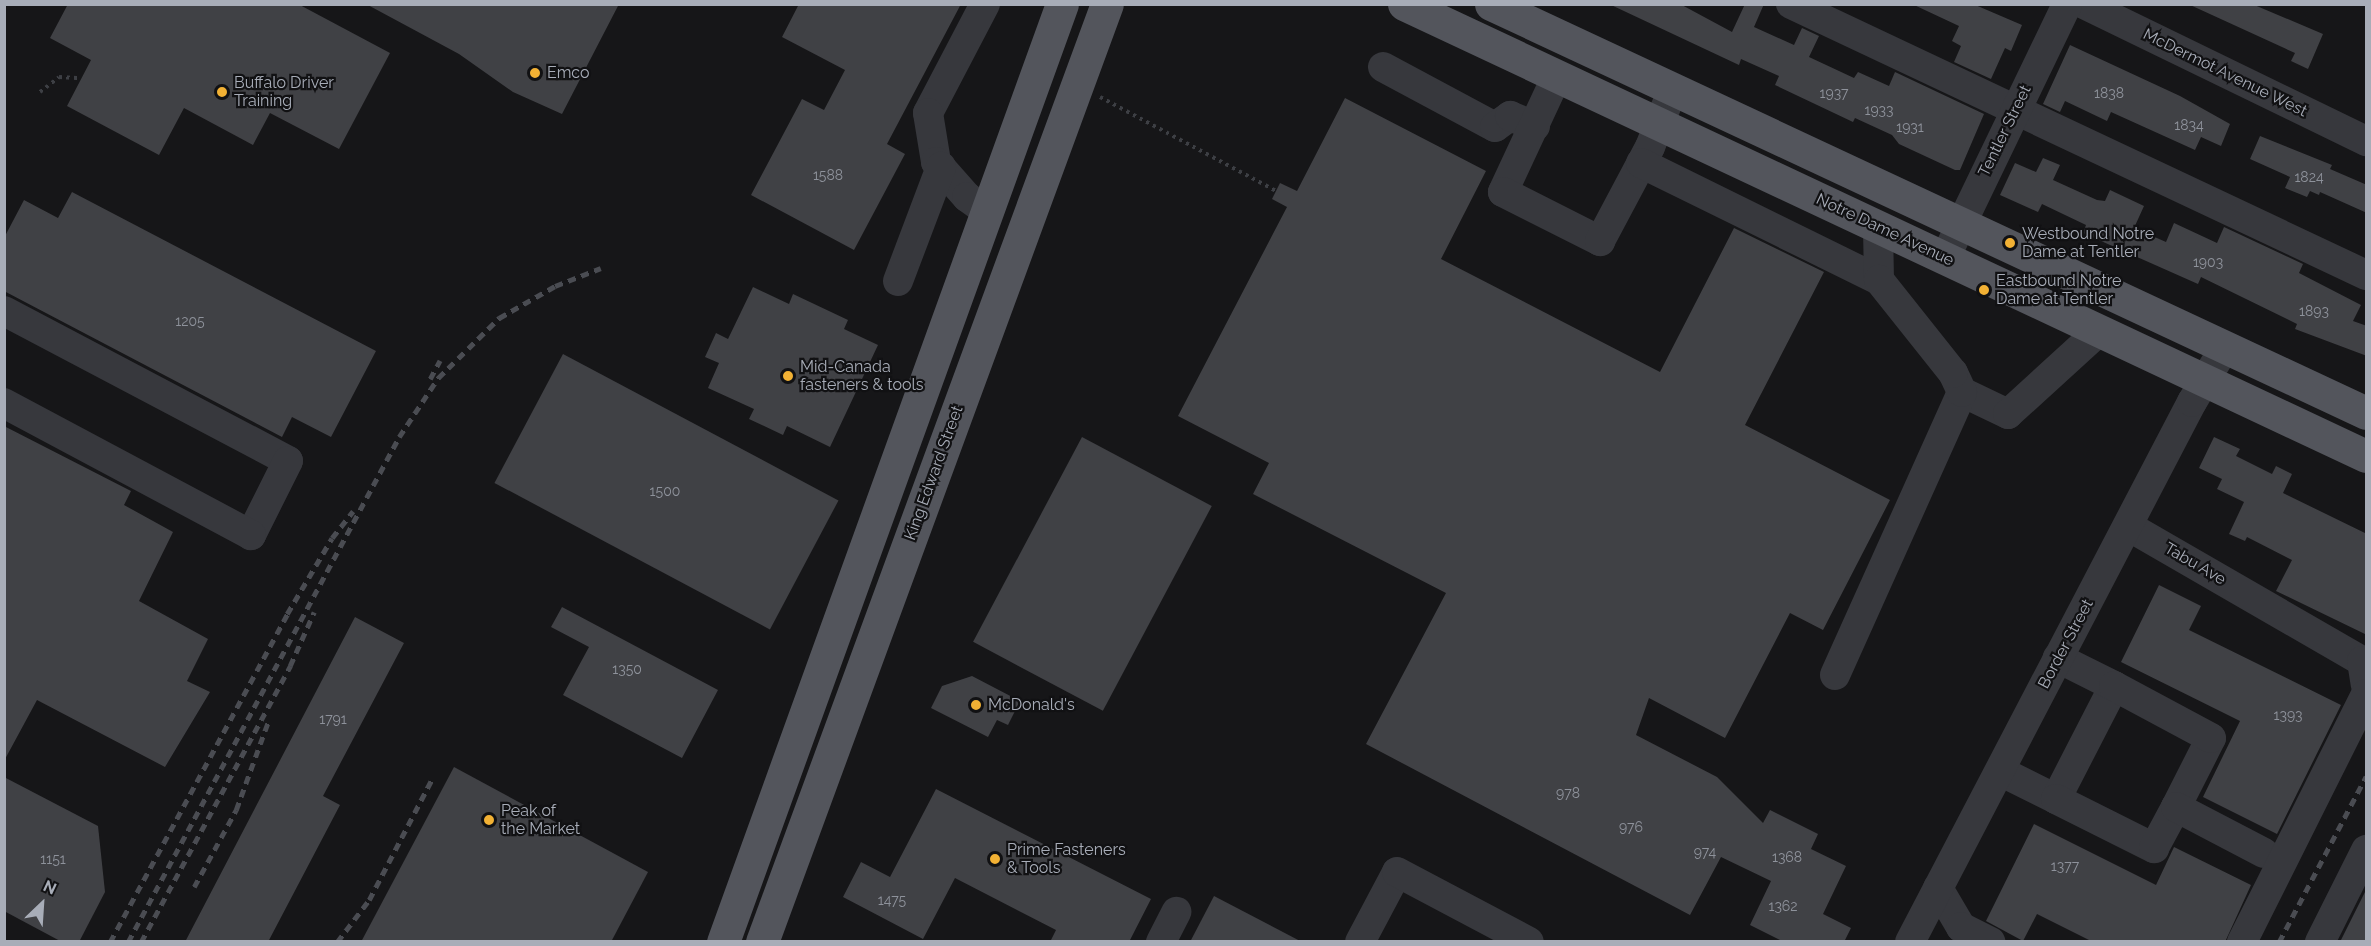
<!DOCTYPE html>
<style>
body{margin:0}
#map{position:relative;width:2371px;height:946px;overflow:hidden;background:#161618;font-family:Raleway,sans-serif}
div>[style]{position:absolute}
.building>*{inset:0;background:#404145;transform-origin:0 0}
.path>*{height:4px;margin-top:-2px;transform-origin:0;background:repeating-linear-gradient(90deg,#3d3f44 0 3px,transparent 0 7.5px)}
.minor>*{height:30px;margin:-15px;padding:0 15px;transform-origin:15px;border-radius:15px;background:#37383d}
.major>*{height:33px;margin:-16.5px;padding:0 16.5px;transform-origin:16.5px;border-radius:16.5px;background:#53555c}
.rail>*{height:4.5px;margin-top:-2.25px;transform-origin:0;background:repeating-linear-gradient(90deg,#4a4c52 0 8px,transparent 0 14px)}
.dots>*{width:16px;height:16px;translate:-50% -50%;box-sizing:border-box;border:3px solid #111113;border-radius:50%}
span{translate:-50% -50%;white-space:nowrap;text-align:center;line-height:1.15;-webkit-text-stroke:4.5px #111113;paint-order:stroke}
.number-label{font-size:14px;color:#8e929b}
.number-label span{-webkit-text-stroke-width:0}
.poi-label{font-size:16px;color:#a8adb8}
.left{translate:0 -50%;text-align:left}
.street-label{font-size:16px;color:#a8adb8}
.frame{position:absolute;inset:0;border:6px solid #a8adb8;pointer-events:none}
.north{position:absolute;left:12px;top:874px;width:60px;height:60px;-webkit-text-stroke:4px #111113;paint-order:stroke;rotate:25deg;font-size:16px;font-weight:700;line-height:24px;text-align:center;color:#a8adb8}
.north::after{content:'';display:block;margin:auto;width:21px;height:27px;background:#a8adb8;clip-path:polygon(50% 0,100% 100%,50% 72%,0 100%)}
</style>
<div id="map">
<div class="building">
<div style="clip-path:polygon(68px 4px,298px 4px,390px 53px,339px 149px,270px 113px,253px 145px,184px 108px,159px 155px,67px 106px,91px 60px,50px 38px)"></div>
<div style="clip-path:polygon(366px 4px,619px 4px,562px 114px,513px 92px,459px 54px)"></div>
<div style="clip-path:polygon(799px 4px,961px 4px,887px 144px,905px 154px,854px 250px,751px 195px,802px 99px,824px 110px,845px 70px,782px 37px)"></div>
<div style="clip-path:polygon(1609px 4px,1680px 4px,1732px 32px,1745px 4px,1764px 4px,1754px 27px,1794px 45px,1802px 28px,1819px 36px,1809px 57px,1854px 78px,1858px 72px,1889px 86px,1895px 72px,1984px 114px,1960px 170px,1955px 170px,1899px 144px,1892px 135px,1855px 118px,1853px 122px,1775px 85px,1779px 76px,1741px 59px,1739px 65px)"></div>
<div style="clip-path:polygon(1912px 4px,1973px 4px,2022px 25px,2011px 51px,2005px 48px,1991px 79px,1954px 62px,1961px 46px,1952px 41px,1959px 26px)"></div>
<div style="clip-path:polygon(2188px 4px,2252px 4px,2323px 34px,2308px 69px,2291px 61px,2295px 53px)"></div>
<div style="clip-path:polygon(2070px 45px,2180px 96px,2230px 124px,2221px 146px,2201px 137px,2195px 150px,2111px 112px,2107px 121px,2065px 101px,2060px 112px,2043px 104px)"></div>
<div style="clip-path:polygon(1345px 98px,1486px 171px,1441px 259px,1660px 372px,1734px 228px,1824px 272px,1745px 425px,1890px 500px,1823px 630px,1790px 613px,1725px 738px,1649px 698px,1636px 735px,1717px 777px,1763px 823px,1770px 810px,1818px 834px,1811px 849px,1846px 866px,1823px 914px,1851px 928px,1844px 942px,1784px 942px,1750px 925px,1771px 881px,1721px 857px,1690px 915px,1366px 744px,1446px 593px,1253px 494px,1269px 463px,1178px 416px,1287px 207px,1272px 199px,1280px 183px,1297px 191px)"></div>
<div style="clip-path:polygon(2260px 136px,2332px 165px,2330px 169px,2367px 185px,2367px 213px,2320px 192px,2319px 195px,2310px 191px,2307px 197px,2285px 188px,2290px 177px,2250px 159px)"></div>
<div style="clip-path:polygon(2043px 158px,2060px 165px,2053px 180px,2097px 200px,2105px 201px,2110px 190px,2144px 206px,2134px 228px,2166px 242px,2174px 223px,2217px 243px,2224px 227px,2303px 264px,2299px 273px,2361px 305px,2353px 321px,2367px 326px,2367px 356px,2295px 329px,2297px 324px,2201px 277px,2198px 284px,2083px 233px,2086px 225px,2042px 204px,2038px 212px,2000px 195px,2015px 163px,2036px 172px)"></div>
<div style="clip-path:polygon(72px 192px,376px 351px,331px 437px,292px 417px,282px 437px,4px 291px,4px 238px,24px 200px,58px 218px)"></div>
<div style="clip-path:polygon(753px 287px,789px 304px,793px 294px,848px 320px,844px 329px,878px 345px,830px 447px,787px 426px,783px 435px,749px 419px,754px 409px,708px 388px,719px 363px,705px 357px,716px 333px,728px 339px)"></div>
<div style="left:563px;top:354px;width:312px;height:146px;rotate:28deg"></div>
<div style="clip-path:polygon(4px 426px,131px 491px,124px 505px,173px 532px,139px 601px,208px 639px,187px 681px,210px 692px,165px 767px,37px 700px,4px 761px)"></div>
<div style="left:1082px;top:437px;width:147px;height:232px;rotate:28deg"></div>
<div style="clip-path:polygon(2214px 437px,2240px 449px,2236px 456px,2272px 474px,2276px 466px,2292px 474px,2283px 493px,2367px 534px,2367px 635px,2276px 591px,2292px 560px,2247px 537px,2245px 541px,2229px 534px,2244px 502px,2217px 489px,2222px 479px,2199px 468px)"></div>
<div style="clip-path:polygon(2159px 585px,2201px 606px,2189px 630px,2341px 705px,2277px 834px,2203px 797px,2240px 721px,2121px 662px)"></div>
<div style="clip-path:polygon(562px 607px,718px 690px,682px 758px,563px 695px,589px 647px,551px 627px)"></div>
<div style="clip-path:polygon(355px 617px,404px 643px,323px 796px,340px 805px,268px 942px,185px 942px)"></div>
<div style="clip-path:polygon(972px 676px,1020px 701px,1008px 725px,997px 720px,988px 737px,931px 708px,942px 686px)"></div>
<div style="clip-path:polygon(454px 767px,648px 872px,611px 942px,361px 942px)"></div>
<div style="clip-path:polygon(4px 777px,98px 826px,105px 892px,79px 942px,62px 942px,4px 911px)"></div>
<div style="clip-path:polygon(936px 789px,1151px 899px,1129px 942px,1050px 942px,1056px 930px,955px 878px,923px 939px,843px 897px,861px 862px,890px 877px)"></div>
<div style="clip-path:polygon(2034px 824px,2156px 885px,2174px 847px,2251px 885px,2225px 942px,2093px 942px,2037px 914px,2023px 941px,1986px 921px)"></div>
<div style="clip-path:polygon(2367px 888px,2367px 942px,2340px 942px)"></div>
<div style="clip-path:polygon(1214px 896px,1302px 942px,1190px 942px)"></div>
</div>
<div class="path">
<div style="left:40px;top:92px;width:24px;rotate:-38deg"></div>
<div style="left:59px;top:77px;width:22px;rotate:3deg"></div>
<div style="left:1100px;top:97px;width:200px;rotate:28.1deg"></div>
</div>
<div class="minor">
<div style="left:985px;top:4px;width:123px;rotate:117.6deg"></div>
<div style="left:928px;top:113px;width:50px;rotate:80.7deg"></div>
<div style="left:936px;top:162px;width:47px;rotate:48.5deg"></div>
<div style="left:967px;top:197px;width:24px;rotate:36deg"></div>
<div style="left:1791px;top:4px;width:636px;rotate:25.23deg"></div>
<div style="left:2084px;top:4px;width:314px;rotate:25.9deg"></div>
<div style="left:1383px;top:67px;width:127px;rotate:28.2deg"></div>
<div style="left:1495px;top:127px;width:19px;rotate:-36deg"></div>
<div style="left:1510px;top:116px;width:27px;rotate:22deg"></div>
<div style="left:1557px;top:76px;width:128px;rotate:115deg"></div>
<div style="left:1503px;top:192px;width:109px;rotate:26.8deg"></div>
<div style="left:1600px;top:241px;width:106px;rotate:-62deg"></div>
<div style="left:1650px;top:147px;width:62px;rotate:-68.4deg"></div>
<div style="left:1641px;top:163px;width:265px;rotate:26.2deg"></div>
<div style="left:1879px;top:280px;width:54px;rotate:-91.1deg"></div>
<div style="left:1945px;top:258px;width:282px;rotate:-64.3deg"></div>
<div style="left:898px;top:281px;width:122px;rotate:-69.3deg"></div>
<div style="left:4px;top:311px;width:321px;rotate:27.8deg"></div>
<div style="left:288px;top:461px;width:83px;rotate:116.6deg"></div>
<div style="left:251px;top:535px;width:280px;rotate:-151.9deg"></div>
<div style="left:1962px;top:392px;width:51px;rotate:25.6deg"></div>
<div style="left:2008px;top:414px;width:123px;rotate:-42.4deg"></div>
<div style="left:2128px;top:526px;width:270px;rotate:30deg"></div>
<div style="left:2362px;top:661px;width:24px;rotate:81deg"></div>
<div style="left:1835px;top:675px;width:310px;rotate:-65.8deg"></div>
<div style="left:1962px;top:392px;width:21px;rotate:-115deg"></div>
<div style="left:1953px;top:373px;width:119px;rotate:-128.5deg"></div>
<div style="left:2000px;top:771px;width:63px;rotate:26.6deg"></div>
<div style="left:2056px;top:799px;width:127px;rotate:-62.8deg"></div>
<div style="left:2114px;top:686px;width:63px;rotate:-153.4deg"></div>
<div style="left:2056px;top:799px;width:110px;rotate:26.6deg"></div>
<div style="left:2154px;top:848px;width:47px;rotate:-61.8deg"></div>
<div style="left:2176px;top:807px;width:77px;rotate:-63.1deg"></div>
<div style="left:2211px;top:738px;width:110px;rotate:-151.8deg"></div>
<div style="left:2176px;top:807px;width:99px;rotate:27.6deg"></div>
<div style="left:1938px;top:888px;width:45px;rotate:59.5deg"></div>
<div style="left:1961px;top:927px;width:33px;rotate:27deg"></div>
<div style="left:1161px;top:942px;width:34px;rotate:-63deg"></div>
<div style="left:1360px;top:942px;width:79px;rotate:-62.1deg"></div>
<div style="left:1397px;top:872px;width:149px;rotate:27.9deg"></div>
<div style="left:1910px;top:942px;width:609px;rotate:-62.43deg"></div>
<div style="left:2192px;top:402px;width:64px;rotate:-59deg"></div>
<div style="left:2242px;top:942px;width:277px;rotate:-63.4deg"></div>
<div style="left:2320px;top:942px;width:103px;rotate:-63.4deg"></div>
</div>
<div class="major">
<div style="left:1404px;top:4px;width:1063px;rotate:25.17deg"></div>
<div style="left:1491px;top:4px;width:966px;rotate:25.05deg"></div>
<div style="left:723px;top:942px;width:997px;rotate:-70.13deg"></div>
<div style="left:762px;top:942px;width:999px;rotate:-69.81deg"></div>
</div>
<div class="rail">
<div style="left:430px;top:379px;width:21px;rotate:-62deg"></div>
<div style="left:194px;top:887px;width:88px;rotate:-61.4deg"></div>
<div style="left:236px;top:810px;width:94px;rotate:-70deg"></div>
<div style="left:110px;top:942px;width:373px;rotate:-61.6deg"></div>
<div style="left:287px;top:614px;width:88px;rotate:-59.4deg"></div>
<div style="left:332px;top:538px;width:34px;rotate:-52deg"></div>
<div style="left:128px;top:942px;width:573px;rotate:-61.78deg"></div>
<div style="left:399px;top:437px;width:71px;rotate:-56.5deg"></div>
<div style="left:438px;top:378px;width:86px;rotate:-44.5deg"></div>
<div style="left:499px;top:318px;width:64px;rotate:-29.7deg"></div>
<div style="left:555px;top:286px;width:49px;rotate:-21.4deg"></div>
<div style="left:141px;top:942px;width:314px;rotate:-61.6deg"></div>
<div style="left:290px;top:666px;width:59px;rotate:-66deg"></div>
<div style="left:337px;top:942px;width:53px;rotate:-52.7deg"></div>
<div style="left:369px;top:900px;width:136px;rotate:-62.5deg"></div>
<div style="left:2279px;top:942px;width:187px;rotate:-62.3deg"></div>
</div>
<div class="dots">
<div style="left:535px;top:73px;background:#f2b134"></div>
<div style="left:222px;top:92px;background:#f2b134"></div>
<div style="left:2010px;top:243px;background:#f2b134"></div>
<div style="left:1984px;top:290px;background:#f2b134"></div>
<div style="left:788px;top:376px;background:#f2b134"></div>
<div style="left:976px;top:705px;background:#f2b134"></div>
<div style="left:489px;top:820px;background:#f2b134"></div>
<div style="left:995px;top:859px;background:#f2b134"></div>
</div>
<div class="number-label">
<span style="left:1834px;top:93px">1937</span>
<span style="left:2109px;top:93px">1838</span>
<span style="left:1879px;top:110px">1933</span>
<span style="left:2189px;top:125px">1834</span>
<span style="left:1910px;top:127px">1931</span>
<span style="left:828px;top:175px">1588</span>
<span style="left:2309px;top:177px">1824</span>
<span style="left:2208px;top:262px">1903</span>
<span style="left:2314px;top:311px">1893</span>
<span style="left:190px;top:321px">1205</span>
<span style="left:665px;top:491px">1500</span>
<span style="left:627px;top:669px">1350</span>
<span style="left:2288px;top:715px">1393</span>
<span style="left:333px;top:719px">1791</span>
<span style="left:1568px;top:793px">978</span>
<span style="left:1631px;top:827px">976</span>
<span style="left:1705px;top:852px">974</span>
<span style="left:1787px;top:857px">1368</span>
<span style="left:53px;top:859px">1151</span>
<span style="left:2065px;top:866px">1377</span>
<span style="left:892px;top:900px">1475</span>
<span style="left:1783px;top:906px">1362</span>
</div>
<div class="poi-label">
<span class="left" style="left:547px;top:73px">Emco</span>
<span class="left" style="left:234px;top:92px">Buffalo Driver<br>Training</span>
<span class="left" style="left:2022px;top:243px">Westbound Notre<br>Dame at Tentler</span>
<span class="left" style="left:1996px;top:290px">Eastbound Notre<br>Dame at Tentler</span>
<span class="left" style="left:800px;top:376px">Mid-Canada<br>fasteners &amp; tools</span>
<span class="left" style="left:988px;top:705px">McDonald's</span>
<span class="left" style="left:501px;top:820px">Peak of<br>the Market</span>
<span class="left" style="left:1007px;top:859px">Prime Fasteners<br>&amp; Tools</span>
</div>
<div class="street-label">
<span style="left:2225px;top:73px;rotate:26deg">McDermot Avenue West</span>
<span style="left:2005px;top:131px;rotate:-64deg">Tentler Street</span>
<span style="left:1885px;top:230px;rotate:25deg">Notre Dame Avenue</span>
<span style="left:934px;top:473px;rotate:-70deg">King Edward Street</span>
<span style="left:2195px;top:564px;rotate:30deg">Tabu Ave</span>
<span style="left:2066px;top:644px;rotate:-62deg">Border Street</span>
</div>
<div class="frame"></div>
<div class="north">N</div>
</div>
